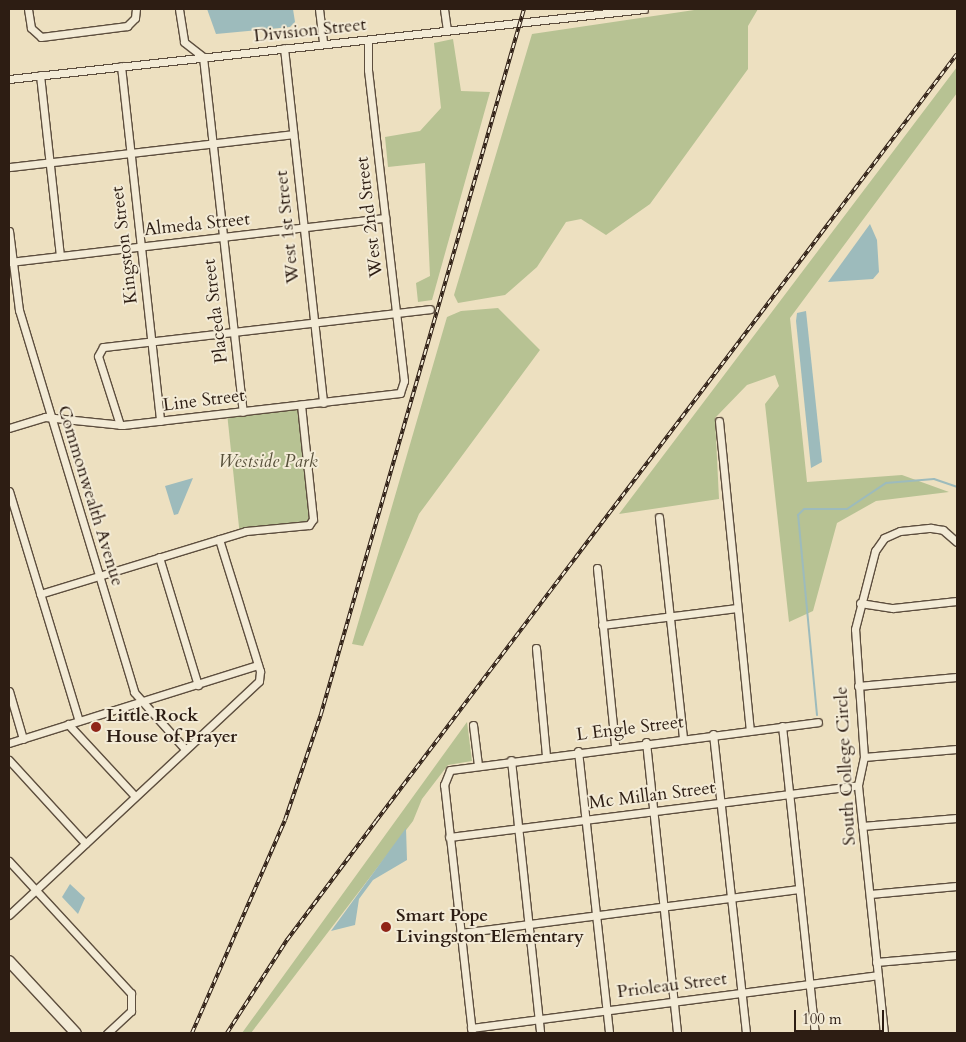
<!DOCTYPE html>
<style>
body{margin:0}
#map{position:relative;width:966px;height:1042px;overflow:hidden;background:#ede0c0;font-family:Cardo,serif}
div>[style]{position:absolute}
.green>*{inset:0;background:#b7c293;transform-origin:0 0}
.water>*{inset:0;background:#9dbbbc}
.stream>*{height:2px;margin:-1px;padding:0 1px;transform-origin:1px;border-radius:1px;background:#9dbbbc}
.roads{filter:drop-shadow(1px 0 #5d4e3e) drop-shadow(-1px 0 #5d4e3e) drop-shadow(0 1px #5d4e3e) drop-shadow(0 -1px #5d4e3e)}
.street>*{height:7px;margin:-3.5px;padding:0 3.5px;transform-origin:3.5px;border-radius:3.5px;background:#f3ebd6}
.secondary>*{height:10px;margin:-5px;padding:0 5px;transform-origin:5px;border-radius:5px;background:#f3ebd6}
.rail>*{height:4px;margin-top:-2px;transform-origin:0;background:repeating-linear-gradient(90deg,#f3ebd6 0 5.5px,#2d1d13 0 11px);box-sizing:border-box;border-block:1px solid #2d1d13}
.dots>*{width:14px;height:14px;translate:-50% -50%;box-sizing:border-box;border:2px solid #f3ebd6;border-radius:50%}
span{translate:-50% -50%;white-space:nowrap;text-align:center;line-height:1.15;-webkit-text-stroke:4px #f3ebd6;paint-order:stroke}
.street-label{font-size:18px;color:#2d1d13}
.park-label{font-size:18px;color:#564f39;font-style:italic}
.poi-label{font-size:18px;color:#2d1d13;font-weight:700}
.left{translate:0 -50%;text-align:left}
.frame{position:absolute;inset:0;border:10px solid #2d1d13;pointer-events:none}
.scale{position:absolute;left:794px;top:1010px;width:90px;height:22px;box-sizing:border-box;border:2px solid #2d1d13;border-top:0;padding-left:6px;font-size:15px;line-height:18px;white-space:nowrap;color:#2d1d13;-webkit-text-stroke:4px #f3ebd6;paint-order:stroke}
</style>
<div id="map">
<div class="green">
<div style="clip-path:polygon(701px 9px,758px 9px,748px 26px,748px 69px,650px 204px,606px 235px,581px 219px,566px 222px,537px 267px,505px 295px,458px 303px,454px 295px,532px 34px)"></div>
<div style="clip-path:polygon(453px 39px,461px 91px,490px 92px,432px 300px,418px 302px,416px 283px,430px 276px,425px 163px,388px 167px,385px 137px,420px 131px,441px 108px,434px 43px)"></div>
<div style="clip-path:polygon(957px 67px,957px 93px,790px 318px,807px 482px,902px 475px,949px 492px,876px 501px,837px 523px,813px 611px,789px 622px,765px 404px,779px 386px,775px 375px,747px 385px,715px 418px,719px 499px,619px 514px)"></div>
<div style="clip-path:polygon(498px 308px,540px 350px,419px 514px,363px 646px,352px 644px,447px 317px,461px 311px)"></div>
<div style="left:298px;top:409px;width:120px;height:71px;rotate:84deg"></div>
<div style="clip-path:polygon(467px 722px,472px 761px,448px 765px,422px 799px,413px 821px,251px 1033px,242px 1033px)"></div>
</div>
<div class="water">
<div style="clip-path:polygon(207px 9px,293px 9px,295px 22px,290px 27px,216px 34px)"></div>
<div style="clip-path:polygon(870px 224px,877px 240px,879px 272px,873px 279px,828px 282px)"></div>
<div style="clip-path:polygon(806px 311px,822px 462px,811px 468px,796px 321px,797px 313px)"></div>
<div style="clip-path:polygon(193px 478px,178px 514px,174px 515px,165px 486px)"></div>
<div style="clip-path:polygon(406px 828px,407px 860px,373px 880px,359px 899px,355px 925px,331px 931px)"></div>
<div style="clip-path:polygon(70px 884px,85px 898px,78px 914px,62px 897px)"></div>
</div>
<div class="stream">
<div style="left:817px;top:715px;width:201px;rotate:-95.4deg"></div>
<div style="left:798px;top:515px;width:8px;rotate:-45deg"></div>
<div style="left:804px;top:509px;width:43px"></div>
<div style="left:847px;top:509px;width:47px;rotate:-33.7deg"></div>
<div style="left:886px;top:483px;width:48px;rotate:-4.8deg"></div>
<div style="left:934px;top:479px;width:24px;rotate:19deg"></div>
</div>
<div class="roads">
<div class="street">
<div style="left:28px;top:9px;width:19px;rotate:81deg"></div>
<div style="left:31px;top:28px;width:13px;rotate:42deg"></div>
<div style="left:41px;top:37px;width:87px;rotate:-7.3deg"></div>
<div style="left:127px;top:26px;width:11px;rotate:-45deg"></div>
<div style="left:135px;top:18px;width:9px;rotate:-84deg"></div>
<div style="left:179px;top:9px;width:33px;rotate:81deg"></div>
<div style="left:184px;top:42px;width:24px;rotate:38deg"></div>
<div style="left:203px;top:57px;width:357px;rotate:83.6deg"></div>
<div style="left:319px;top:9px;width:34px;rotate:83deg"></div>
<div style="left:444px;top:9px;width:22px;rotate:82deg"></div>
<div style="left:284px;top:48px;width:357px;rotate:83.7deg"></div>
<div style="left:121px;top:66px;width:357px;rotate:83.7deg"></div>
<div style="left:40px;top:75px;width:182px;rotate:83.7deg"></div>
<div style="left:9px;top:79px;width:639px;rotate:-6.29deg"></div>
<div style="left:9px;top:167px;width:286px;rotate:-6.6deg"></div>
<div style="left:9px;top:231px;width:80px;rotate:82.8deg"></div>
<div style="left:19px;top:310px;width:399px;rotate:73.2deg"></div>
<div style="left:134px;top:692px;width:76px;rotate:48.2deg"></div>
<div style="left:9px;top:262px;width:379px;rotate:-6.7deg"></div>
<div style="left:719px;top:421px;width:311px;rotate:84.3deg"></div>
<div style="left:120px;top:425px;width:72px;rotate:-107.7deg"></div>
<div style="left:98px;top:356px;width:10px;rotate:-61deg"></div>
<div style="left:103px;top:347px;width:329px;rotate:-6.6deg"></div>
<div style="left:9px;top:428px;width:38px;rotate:-17deg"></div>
<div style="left:45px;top:417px;width:78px;rotate:5.9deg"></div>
<div style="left:123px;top:425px;width:279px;rotate:-6.6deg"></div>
<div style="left:400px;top:393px;width:13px;rotate:-72deg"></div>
<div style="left:404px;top:381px;width:313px;rotate:-96.6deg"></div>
<div style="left:368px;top:70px;width:30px;rotate:-90deg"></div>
<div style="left:9px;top:491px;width:240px;rotate:73.1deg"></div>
<div style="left:659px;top:517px;width:222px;rotate:83.8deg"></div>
<div style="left:159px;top:557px;width:134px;rotate:73.1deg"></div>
<div style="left:597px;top:568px;width:179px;rotate:84.2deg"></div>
<div style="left:40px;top:594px;width:215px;rotate:-17deg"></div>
<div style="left:246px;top:531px;width:63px;rotate:-5.4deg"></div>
<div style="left:309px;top:525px;width:7px;rotate:-56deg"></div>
<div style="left:313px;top:519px;width:115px;rotate:-96deg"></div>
<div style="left:860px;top:603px;width:33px;rotate:9deg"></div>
<div style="left:893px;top:608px;width:64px;rotate:-6.2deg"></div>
<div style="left:602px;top:625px;width:136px;rotate:-7.2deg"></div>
<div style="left:536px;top:648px;width:107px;rotate:84.7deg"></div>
<div style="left:858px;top:686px;width:99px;rotate:-5.2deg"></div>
<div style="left:9px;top:691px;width:50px;rotate:73.7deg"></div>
<div style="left:68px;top:724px;width:98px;rotate:47.1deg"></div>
<div style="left:473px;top:725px;width:40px;rotate:82.9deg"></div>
<div style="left:782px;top:726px;width:309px;rotate:83.9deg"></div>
<div style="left:713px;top:734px;width:301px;rotate:83.7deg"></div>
<div style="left:646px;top:742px;width:293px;rotate:83.9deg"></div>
<div style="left:9px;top:743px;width:261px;rotate:-17.4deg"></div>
<div style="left:578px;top:751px;width:284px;rotate:83.7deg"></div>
<div style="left:864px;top:757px;width:93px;rotate:-4.9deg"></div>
<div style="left:9px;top:760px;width:113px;rotate:47.5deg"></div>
<div style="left:511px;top:760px;width:275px;rotate:83.9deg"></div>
<div style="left:862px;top:826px;width:95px;rotate:-4.8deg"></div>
<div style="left:449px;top:837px;width:412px;rotate:-7.2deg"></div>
<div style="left:9px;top:861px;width:180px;rotate:47.3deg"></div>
<div style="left:131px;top:993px;width:18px;rotate:90deg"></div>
<div style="left:131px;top:1011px;width:33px;rotate:137deg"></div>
<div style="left:870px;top:894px;width:87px;rotate:-5.3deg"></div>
<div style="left:9px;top:915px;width:342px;rotate:-43.1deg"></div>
<div style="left:259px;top:681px;width:10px;rotate:-84deg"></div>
<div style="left:260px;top:671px;width:138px;rotate:-107.3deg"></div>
<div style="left:460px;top:933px;width:342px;rotate:-7.4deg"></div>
<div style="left:876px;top:962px;width:81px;rotate:-4.9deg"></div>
<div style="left:471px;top:1028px;width:410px;rotate:-7.4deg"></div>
<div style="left:472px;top:1033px;width:250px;rotate:-96.4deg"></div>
<div style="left:444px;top:785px;width:16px;rotate:-68deg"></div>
<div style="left:450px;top:770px;width:371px;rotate:-7.4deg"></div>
<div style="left:884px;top:1033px;width:249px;rotate:-96deg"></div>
<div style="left:858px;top:785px;width:29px;rotate:-78deg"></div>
<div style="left:864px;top:757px;width:128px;rotate:-94deg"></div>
<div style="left:855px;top:629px;width:81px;rotate:-75.6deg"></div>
<div style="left:875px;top:551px;width:16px;rotate:-55deg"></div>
<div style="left:884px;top:538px;width:17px;rotate:-24deg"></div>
<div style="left:900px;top:531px;width:31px;rotate:-6deg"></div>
<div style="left:931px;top:528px;width:12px;rotate:9deg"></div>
<div style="left:943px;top:530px;width:18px;rotate:41deg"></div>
</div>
<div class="secondary">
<div style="left:9px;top:961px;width:98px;rotate:47.1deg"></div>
</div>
</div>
<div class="rail">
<div style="left:192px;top:1033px;width:232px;rotate:-66.4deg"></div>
<div style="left:285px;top:820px;width:112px;rotate:-71.2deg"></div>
<div style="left:321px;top:714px;width:734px;rotate:-73.94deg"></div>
<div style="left:227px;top:1033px;width:111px;rotate:-57.2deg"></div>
<div style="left:287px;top:940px;width:149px;rotate:-53.2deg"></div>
<div style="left:376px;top:821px;width:962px;rotate:-52.86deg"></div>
</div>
<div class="dots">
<div style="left:96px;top:727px;background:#8f2418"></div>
<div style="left:386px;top:927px;background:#8f2418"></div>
</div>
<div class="street-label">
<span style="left:310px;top:31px;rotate:-6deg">Division Street</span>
<span style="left:370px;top:217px;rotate:-97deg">West 2nd Street</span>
<span style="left:197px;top:225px;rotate:-6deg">Almeda Street</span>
<span style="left:288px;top:227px;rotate:-96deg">West 1st Street</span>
<span style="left:125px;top:245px;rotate:-97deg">Kingston Street</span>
<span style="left:216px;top:311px;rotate:-97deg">Placeda Street</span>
<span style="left:204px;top:401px;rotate:-7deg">Line Street</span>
<span style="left:90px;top:496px;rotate:73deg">Commonwealth Avenue</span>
<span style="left:630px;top:729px;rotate:-7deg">L Engle Street</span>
<span style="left:846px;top:766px;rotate:-93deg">South College Circle</span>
<span style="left:652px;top:796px;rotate:-7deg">Mc Millan Street</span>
<span style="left:672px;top:986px;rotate:-7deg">Prioleau Street</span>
</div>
<div class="park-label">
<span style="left:268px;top:462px">Westside Park</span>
</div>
<div class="poi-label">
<span class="left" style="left:106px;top:727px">Little Rock<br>House of Prayer</span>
<span class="left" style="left:396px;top:927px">Smart Pope<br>Livingston Elementary</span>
</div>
<div class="frame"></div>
<div class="scale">100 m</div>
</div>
